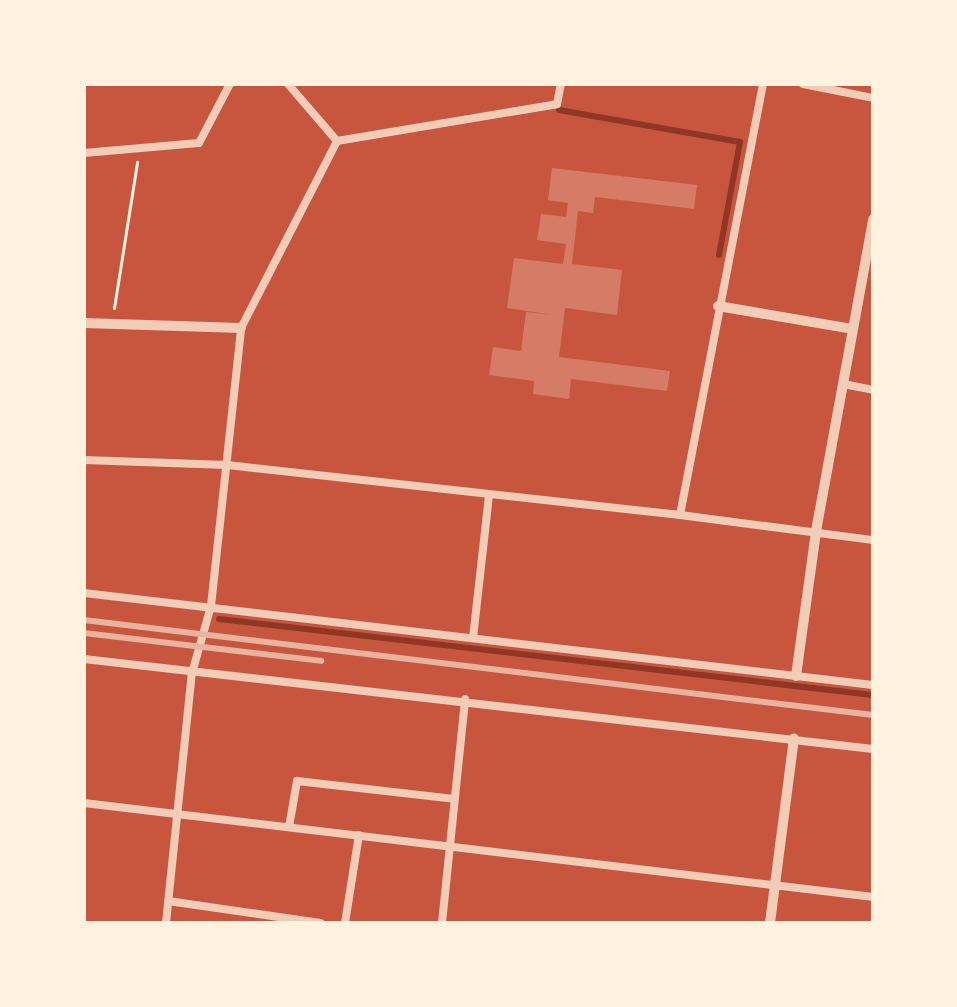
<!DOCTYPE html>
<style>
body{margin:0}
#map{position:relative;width:957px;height:1007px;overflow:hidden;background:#c8553d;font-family:"Times New Roman",serif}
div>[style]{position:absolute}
.stream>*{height:6px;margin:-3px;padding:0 3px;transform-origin:3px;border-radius:3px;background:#8f3625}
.building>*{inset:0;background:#d67c66}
.path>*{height:3px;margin:-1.5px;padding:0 1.5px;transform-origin:1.5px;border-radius:1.5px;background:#fff3e0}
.minor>*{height:8px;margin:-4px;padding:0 4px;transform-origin:4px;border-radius:4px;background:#f1ccb7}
.tertiary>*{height:10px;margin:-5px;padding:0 5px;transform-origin:5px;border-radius:5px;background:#f1ccb7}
.rail>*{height:6px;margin:-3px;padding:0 3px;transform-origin:3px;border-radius:3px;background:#e9b49f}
span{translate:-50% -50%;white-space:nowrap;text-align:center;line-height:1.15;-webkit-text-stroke:8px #fff3e0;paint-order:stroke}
.frame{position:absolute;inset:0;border:86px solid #fff3e0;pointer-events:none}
</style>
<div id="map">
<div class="stream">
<div style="left:559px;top:110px;width:184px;rotate:10deg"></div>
<div style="left:740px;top:142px;width:115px;rotate:100.5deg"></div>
<div style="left:219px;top:619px;width:658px;rotate:6.63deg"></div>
</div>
<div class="building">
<div style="clip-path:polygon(552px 168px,697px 185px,694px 209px,595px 197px,593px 213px,578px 211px,572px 264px,622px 270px,617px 315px,565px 308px,559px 357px,670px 371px,667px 391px,571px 379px,569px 399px,533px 394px,534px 381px,489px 375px,493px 347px,521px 351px,526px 312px,554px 315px,507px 308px,514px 258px,563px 264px,566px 244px,537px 240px,541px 214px,566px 217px,568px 203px,548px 200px)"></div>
</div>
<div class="path">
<div style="left:114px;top:308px;width:148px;rotate:-81deg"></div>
</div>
<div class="minor">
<div style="left:288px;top:84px;width:75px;rotate:49.3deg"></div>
<div style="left:803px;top:84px;width:71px;rotate:11.3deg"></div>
<div style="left:337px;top:141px;width:223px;rotate:-9.5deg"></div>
<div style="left:557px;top:104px;width:20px;rotate:-79deg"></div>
<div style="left:84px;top:153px;width:115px;rotate:-5deg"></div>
<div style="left:199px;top:143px;width:67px;rotate:-62.3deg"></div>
<div style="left:843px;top:384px;width:31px;rotate:11deg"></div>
<div style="left:84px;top:460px;width:143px;rotate:2deg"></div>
<div style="left:227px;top:465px;width:456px;rotate:6.3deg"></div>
<div style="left:680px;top:515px;width:195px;rotate:7.4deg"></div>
<div style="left:680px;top:515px;width:439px;rotate:-79.1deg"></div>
<div style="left:84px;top:593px;width:794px;rotate:6.65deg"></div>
<div style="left:473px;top:638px;width:143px;rotate:-83.6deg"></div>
<div style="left:84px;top:659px;width:794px;rotate:6.51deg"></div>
<div style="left:84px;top:803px;width:795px;rotate:6.79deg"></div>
<div style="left:289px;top:827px;width:47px;rotate:-80.1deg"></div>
<div style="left:297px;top:781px;width:158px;rotate:6.5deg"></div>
<div style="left:168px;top:901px;width:154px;rotate:8.2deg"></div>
<div style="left:166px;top:923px;width:251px;rotate:-84.1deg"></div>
<div style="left:192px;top:673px;width:70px;rotate:-74.2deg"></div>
<div style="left:211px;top:606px;width:280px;rotate:-83.8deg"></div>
<div style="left:241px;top:328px;width:210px;rotate:-62.8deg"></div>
<div style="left:345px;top:923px;width:89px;rotate:-81deg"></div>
<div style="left:442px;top:923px;width:225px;rotate:-84.1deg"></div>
</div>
<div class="tertiary">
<div style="left:718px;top:306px;width:136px;rotate:9.7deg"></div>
<div style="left:84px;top:323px;width:157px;rotate:1.8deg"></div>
<div style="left:796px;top:676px;width:146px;rotate:-82.1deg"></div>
<div style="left:816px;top:531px;width:317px;rotate:-79.6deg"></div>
<div style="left:770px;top:923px;width:186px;rotate:-82.6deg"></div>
</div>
<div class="rail">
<div style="left:84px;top:620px;width:795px;rotate:6.87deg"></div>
<div style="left:84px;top:633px;width:239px;rotate:6.7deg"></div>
</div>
<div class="frame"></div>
</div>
